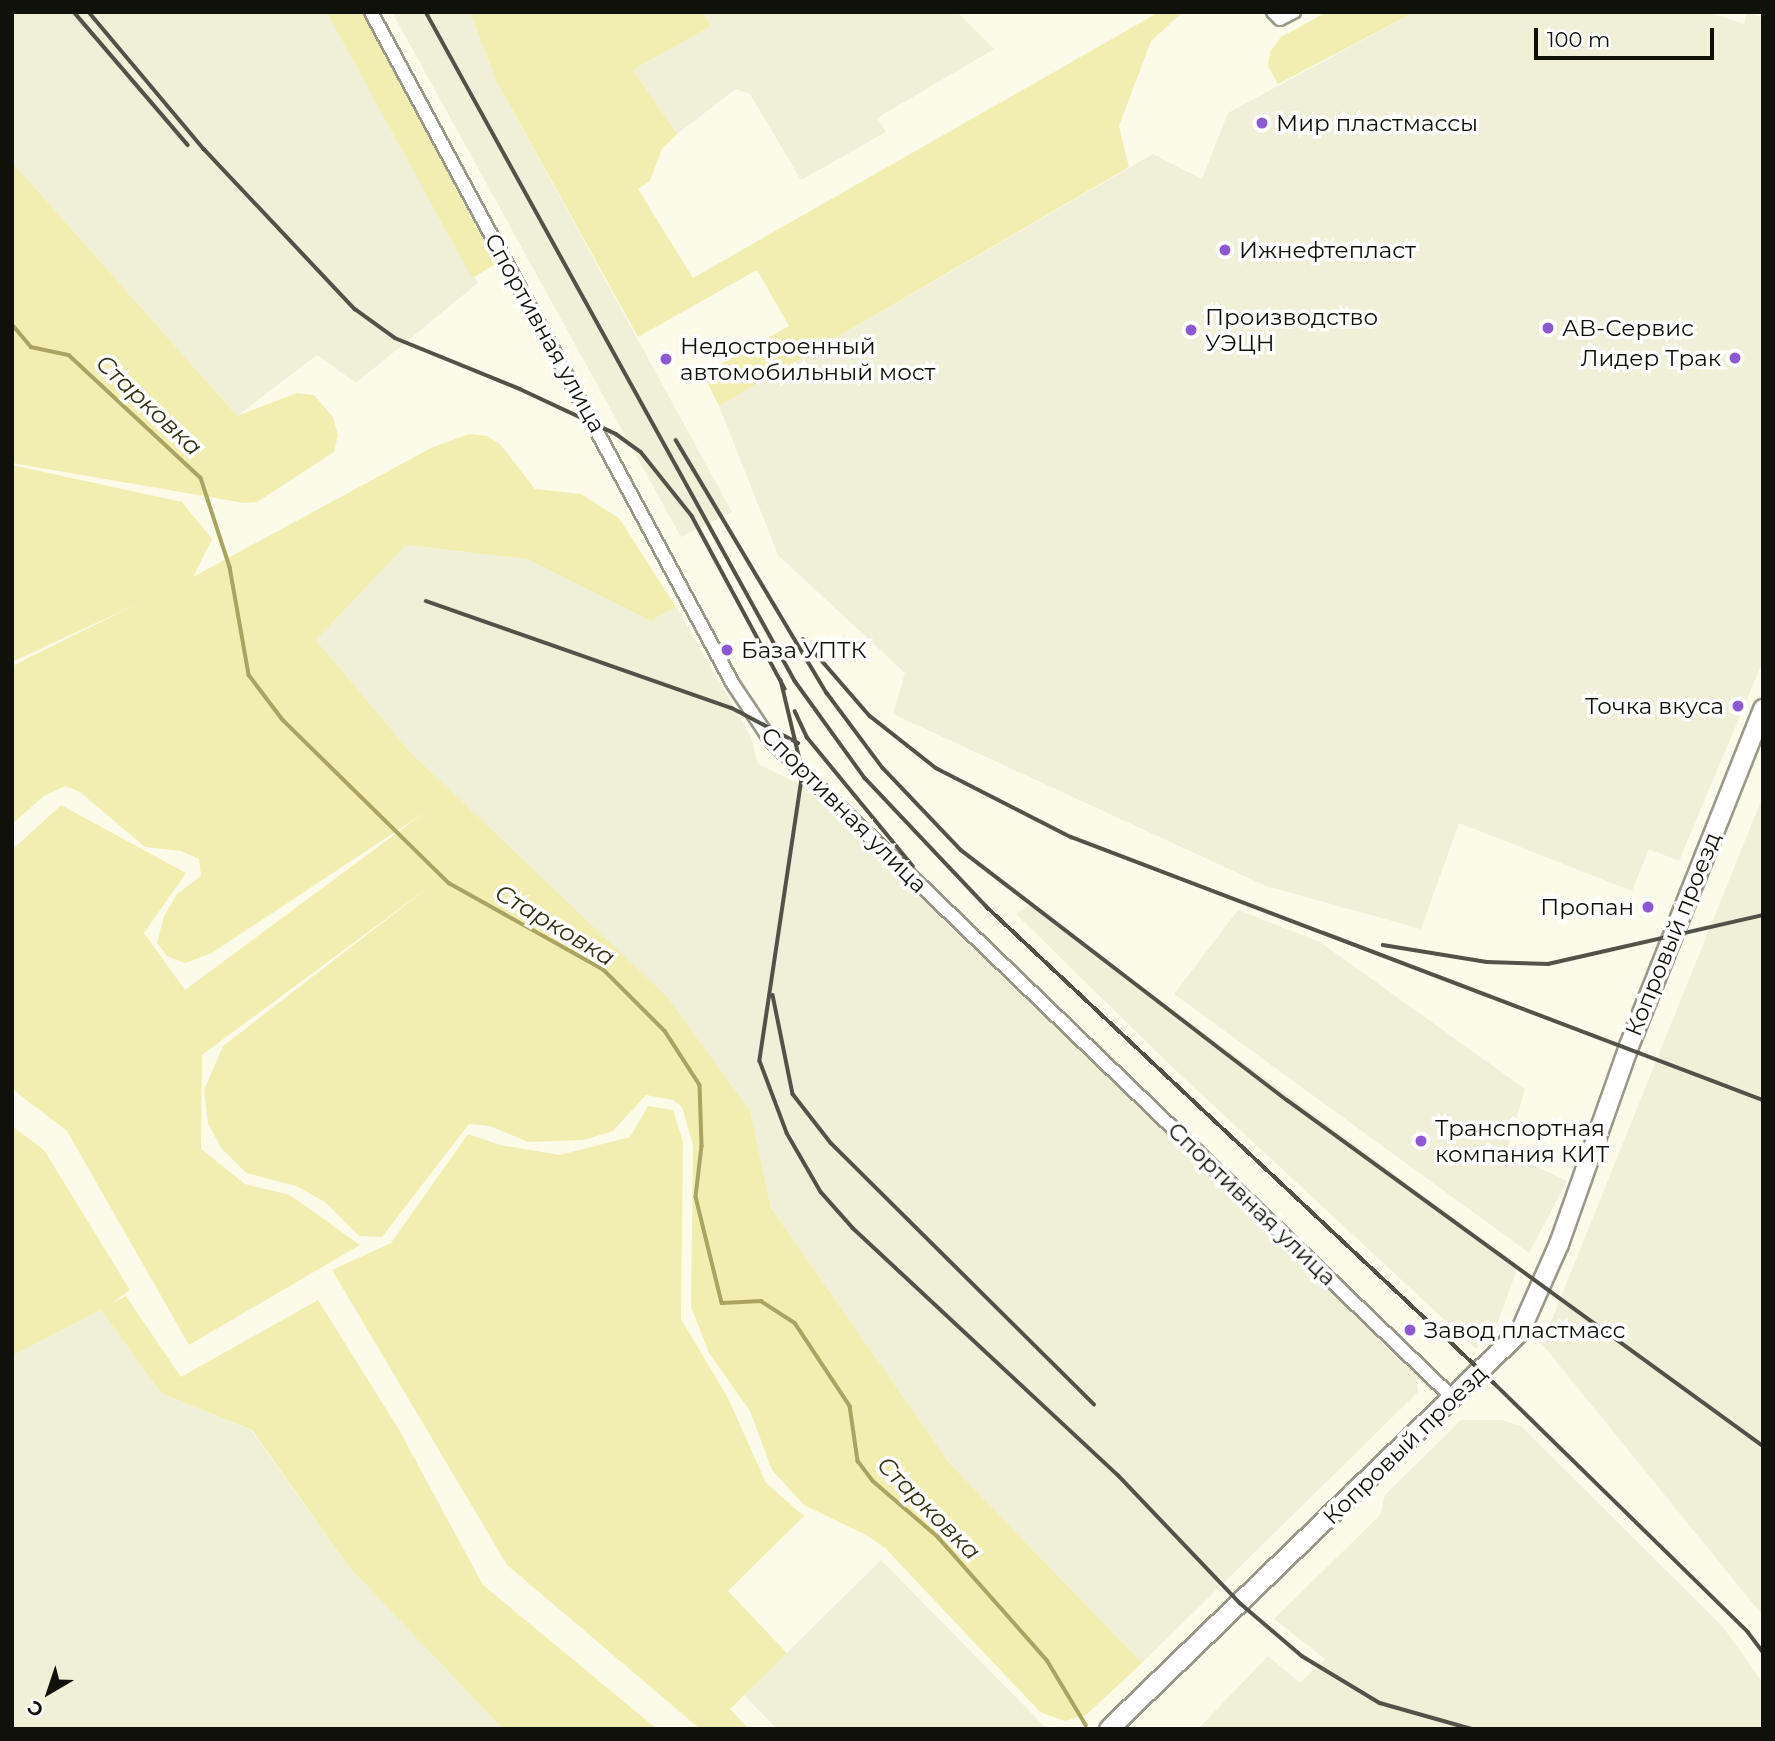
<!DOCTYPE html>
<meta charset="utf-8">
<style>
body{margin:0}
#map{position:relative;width:1775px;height:1741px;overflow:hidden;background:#fcfbea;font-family:Montserrat,sans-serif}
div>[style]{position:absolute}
.built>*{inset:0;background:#f0efd7}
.green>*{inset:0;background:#f2eeb1}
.stream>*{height:3.5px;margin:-1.75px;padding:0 1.75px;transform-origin:1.75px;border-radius:1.75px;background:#a9a461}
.roads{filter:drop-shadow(2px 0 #999889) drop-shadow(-2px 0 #999889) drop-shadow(0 2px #999889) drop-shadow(0 -2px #999889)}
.street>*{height:12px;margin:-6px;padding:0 6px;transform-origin:6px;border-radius:6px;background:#fff}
.secondary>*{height:18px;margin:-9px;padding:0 9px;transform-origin:9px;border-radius:9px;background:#fff}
.rail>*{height:3.5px;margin:-1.75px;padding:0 1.75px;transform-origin:1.75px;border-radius:1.75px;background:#525249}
.dots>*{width:19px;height:19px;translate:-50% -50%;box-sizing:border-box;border:4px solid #fff;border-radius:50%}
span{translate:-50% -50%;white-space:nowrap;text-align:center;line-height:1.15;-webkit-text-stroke:7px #fff;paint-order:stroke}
.poi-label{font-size:23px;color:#11110b}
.left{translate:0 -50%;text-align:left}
.right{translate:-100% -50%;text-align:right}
.street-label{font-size:23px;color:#11110b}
.water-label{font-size:24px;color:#343113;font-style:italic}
.frame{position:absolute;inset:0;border:14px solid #11110b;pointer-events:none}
.north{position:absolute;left:14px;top:1657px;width:70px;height:70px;-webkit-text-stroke:5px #fff;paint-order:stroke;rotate:219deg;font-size:19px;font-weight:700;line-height:28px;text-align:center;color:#11110b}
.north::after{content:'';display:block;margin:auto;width:24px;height:32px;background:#11110b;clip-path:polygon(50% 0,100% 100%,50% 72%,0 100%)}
.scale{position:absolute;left:1534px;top:28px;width:180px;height:32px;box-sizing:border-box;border:4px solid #11110b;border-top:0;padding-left:9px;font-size:21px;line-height:24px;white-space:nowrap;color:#11110b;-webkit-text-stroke:5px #fff;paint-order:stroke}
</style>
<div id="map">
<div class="built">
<div style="clip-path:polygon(12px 12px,329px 12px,478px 283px,356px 383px,317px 355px,237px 416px,12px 162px)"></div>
<div style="clip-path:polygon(392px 12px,470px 12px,496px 80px,732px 512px,681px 537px)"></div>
<div style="clip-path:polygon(703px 12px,957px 12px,994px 49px,877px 118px,886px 132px,801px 180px,750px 94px,736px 89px,677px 134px,633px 70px,711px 26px)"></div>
<div style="clip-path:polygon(1415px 12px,1709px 12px,1744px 24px,1747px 12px,1763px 18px,1763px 661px,1679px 861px,1649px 849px,1632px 891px,1459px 823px,1421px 929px,1266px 886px,893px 714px,905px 673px,778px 555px,719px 406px,1153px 154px,1202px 179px,1228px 113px)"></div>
<div style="clip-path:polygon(406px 545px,527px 559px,651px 621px,676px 607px,750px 735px,758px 764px,814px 791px,1415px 1368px,1418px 1392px,1142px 1663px,950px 1464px,771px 1208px,750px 1111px,498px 836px,410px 752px,316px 640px)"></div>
<div style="clip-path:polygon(1763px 796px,1763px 1616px,1542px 1344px)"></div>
<div style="clip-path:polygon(1031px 904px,1518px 1266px,1498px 1322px,1476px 1349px,1170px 1065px,1016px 914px)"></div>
<div style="clip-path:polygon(1238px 910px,1320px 942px,1525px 1089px,1506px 1153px,1567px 1181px,1529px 1253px,1174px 994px)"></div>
<div style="clip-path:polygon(101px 1310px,161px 1393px,251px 1430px,349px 1567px,503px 1729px,12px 1729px,12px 1356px)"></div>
<div style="clip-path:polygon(1461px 1420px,1501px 1420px,1521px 1426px,1723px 1627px,1763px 1683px,1763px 1729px,1198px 1729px,1268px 1656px,1300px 1683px,1325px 1659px,1274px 1619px,1380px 1515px,1385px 1495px)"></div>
<div style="clip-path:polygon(881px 1560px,1047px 1729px,777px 1729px,744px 1695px)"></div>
</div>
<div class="green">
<div style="clip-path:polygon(327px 12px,363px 12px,496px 264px,472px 278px)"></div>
<div style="clip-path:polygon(470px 12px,703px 12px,711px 26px,633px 70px,677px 134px,662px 149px,650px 181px,638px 189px,693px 278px,1159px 12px,1183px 12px,1151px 41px,1119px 126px,1129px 167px,719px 406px,703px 374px,789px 326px,757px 270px,638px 337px,496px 80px)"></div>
<div style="clip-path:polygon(1327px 12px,1415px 12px,1278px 84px,1268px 66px,1270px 52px,1281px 37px)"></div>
<div style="clip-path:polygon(12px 162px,237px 416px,297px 393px,314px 395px,333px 417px,338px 435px,334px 452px,257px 502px,244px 503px,12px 463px)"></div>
<div style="clip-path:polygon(469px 434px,487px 436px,500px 444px,535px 489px,581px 494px,619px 518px,676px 607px,651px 621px,527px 559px,406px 545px,316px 640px,410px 752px,667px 997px,750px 1111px,771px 1208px,950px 1464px,1142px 1663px,1086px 1715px,1065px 1721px,1040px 1712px,886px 1549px,868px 1536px,804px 1505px,772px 1470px,750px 1411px,709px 1353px,691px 1307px,693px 1145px,682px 1107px,673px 1100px,646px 1095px,613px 1131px,584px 1140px,528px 1142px,490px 1126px,469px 1124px,382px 1237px,359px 1236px,325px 1202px,296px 1186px,246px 1173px,221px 1148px,208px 1123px,204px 1090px,223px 1046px,430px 886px,202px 1055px,201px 1149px,245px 1184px,290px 1195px,360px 1245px,189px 1345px,67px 1131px,12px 1089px,12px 850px,61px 805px,186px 873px,144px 933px,185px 990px,425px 812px,212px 953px,185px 963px,167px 956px,157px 943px,164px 916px,177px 894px,201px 876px,199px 859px,181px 851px,145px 847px,80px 792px,65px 786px,44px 796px,12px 824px,12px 666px,137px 604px,12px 662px,12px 465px,182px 502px,212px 539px,193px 577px,431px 448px)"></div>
<div style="clip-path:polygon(648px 1106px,673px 1110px,683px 1142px,681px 1319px,728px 1398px,766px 1483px,804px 1516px,728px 1591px,787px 1653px,730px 1709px,749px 1729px,700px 1729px,507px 1565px,332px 1270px,391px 1243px,468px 1134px,500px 1145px,560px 1155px,630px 1137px)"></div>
<div style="clip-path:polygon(12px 1126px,44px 1150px,130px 1290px,112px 1303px,126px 1296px,181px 1377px,318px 1300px,398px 1428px,483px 1585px,657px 1729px,503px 1729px,349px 1567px,252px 1430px,161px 1393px,101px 1310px,12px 1356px)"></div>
</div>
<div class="stream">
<div style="left:12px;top:324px;width:30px;rotate:50deg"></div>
<div style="left:31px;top:347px;width:39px;rotate:12deg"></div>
<div style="left:69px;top:355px;width:180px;rotate:43deg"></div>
<div style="left:201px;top:478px;width:94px;rotate:72deg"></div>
<div style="left:230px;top:567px;width:110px;rotate:80deg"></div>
<div style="left:249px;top:675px;width:56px;rotate:52.9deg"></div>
<div style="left:283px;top:720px;width:233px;rotate:44.5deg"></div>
<div style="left:449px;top:883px;width:178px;rotate:29.3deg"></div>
<div style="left:604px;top:970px;width:86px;rotate:45deg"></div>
<div style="left:665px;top:1031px;width:64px;rotate:57.1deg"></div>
<div style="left:700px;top:1085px;width:61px;rotate:88.1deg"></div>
<div style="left:702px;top:1146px;width:51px;rotate:96.7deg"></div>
<div style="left:696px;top:1197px;width:109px;rotate:76.2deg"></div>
<div style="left:722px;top:1303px;width:39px;rotate:-3deg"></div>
<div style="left:761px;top:1301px;width:40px;rotate:32.9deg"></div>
<div style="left:795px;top:1323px;width:100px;rotate:56.5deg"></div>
<div style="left:850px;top:1406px;width:56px;rotate:81.7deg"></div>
<div style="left:858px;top:1461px;width:25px;rotate:53deg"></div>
<div style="left:873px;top:1481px;width:86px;rotate:40.7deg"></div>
<div style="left:938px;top:1537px;width:164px;rotate:48.5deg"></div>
<div style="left:1047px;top:1660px;width:76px;rotate:59deg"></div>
</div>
<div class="roads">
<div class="street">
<div style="left:371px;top:12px;width:763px;rotate:61.69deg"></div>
<div style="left:733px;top:684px;width:69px;rotate:56.3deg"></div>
<div style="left:771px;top:741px;width:948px;rotate:43.93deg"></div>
<div style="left:1273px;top:12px;width:10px;rotate:45deg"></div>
<div style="left:1280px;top:19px;width:16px;rotate:-27deg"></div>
</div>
<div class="secondary">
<div style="left:1109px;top:1729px;width:571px;rotate:-44.01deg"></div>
<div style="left:1520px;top:1332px;width:96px;rotate:-66.1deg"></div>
<div style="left:1559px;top:1244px;width:210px;rotate:-70.5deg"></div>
<div style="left:1629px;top:1046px;width:363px;rotate:-68.3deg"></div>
</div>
</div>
<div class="rail">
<div style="left:74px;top:12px;width:175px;rotate:49.4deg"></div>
<div style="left:89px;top:12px;width:179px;rotate:50deg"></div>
<div style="left:204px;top:149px;width:220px;rotate:46.7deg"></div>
<div style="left:355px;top:309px;width:49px;rotate:35.9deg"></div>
<div style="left:395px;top:338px;width:135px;rotate:22.2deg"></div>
<div style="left:520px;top:389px;width:106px;rotate:25.1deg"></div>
<div style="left:616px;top:434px;width:31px;rotate:36deg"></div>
<div style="left:641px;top:452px;width:82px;rotate:51.4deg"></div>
<div style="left:692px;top:516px;width:196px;rotate:61.7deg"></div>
<div style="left:426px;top:12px;width:764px;rotate:61.12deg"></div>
<div style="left:795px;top:681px;width:120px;rotate:54.2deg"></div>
<div style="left:865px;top:778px;width:178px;rotate:46.6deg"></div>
<div style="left:987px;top:907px;width:695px;rotate:43.19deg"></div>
<div style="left:1494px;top:1383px;width:356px;rotate:44.4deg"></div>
<div style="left:1748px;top:1632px;width:25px;rotate:53deg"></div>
<div style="left:676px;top:440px;width:295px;rotate:59.2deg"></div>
<div style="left:827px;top:693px;width:94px;rotate:53.3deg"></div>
<div style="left:883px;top:768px;width:113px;rotate:46.4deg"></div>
<div style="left:961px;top:850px;width:411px;rotate:37.5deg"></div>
<div style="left:1287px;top:1100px;width:588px;rotate:36.01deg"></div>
<div style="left:426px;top:601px;width:324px;rotate:19.3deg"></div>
<div style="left:732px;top:708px;width:75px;rotate:27.9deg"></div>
<div style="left:803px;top:639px;width:102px;rotate:49deg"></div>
<div style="left:870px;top:716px;width:84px;rotate:38.2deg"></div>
<div style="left:936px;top:768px;width:152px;rotate:27.1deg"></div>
<div style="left:1071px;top:837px;width:740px;rotate:20.81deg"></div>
<div style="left:781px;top:680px;width:95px;rotate:76.6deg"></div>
<div style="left:803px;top:772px;width:292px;rotate:98.5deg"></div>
<div style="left:760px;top:1061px;width:77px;rotate:69.4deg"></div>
<div style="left:787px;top:1133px;width:68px;rotate:60deg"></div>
<div style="left:821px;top:1192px;width:48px;rotate:48.4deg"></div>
<div style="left:853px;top:1228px;width:362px;rotate:43deg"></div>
<div style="left:1118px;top:1475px;width:177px;rotate:46.4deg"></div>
<div style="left:1240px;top:1603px;width:82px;rotate:40.5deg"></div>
<div style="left:1302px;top:1656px;width:91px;rotate:31.1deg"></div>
<div style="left:1380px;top:1703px;width:96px;rotate:15.8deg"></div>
<div style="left:795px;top:711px;width:29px;rotate:65deg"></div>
<div style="left:807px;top:737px;width:167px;rotate:50.6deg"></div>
<div style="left:1383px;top:945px;width:105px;rotate:9.3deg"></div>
<div style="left:1487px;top:962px;width:61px;rotate:1.9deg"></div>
<div style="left:1548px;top:964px;width:221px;rotate:-12.8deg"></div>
<div style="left:773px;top:995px;width:101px;rotate:78.6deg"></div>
<div style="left:793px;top:1094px;width:62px;rotate:52.2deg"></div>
<div style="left:831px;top:1143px;width:371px;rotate:44.8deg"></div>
</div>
<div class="dots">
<div style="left:1262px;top:123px;background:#8d59d2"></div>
<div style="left:1225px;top:250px;background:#8d59d2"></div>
<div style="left:1548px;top:328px;background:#8d59d2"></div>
<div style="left:1191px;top:330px;background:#8d59d2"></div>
<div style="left:1735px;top:358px;background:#8d59d2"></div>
<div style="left:666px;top:359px;background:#8d59d2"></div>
<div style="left:727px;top:650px;background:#8d59d2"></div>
<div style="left:1738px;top:706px;background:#8d59d2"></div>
<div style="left:1648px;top:907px;background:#8d59d2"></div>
<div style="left:1421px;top:1141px;background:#8d59d2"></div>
<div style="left:1410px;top:1330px;background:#8d59d2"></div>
</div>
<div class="poi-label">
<span class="left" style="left:1276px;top:123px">Мир пластмассы</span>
<span class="left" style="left:1239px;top:250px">Ижнефтепласт</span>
<span class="left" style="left:1205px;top:330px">Производство<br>УЭЦН</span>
<span class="left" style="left:1562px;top:328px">АВ-Сервис</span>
<span class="left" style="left:680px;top:359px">Недостроенный<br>автомобильный мост</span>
<span class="right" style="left:1721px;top:358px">Лидер Трак</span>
<span class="left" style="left:741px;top:650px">База УПТК</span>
<span class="right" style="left:1724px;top:706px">Точка вкуса</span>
<span class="right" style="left:1634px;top:907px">Пропан</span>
<span class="left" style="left:1435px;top:1141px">Транспортная<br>компания КИТ</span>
<span class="left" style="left:1424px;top:1330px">Завод пластмасс</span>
</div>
<div class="street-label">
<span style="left:545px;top:333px;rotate:61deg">Спортивная улица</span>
<span style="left:844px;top:810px;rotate:45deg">Спортивная улица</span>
<span style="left:1673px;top:934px;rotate:-68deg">Копровый проезд</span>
<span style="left:1252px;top:1204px;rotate:44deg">Спортивная улица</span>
<span style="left:1405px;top:1445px;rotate:-44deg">Копровый проезд</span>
</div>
<div class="water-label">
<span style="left:149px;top:405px;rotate:43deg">Старковка</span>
<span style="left:555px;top:925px;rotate:31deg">Старковка</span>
<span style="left:929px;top:1508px;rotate:45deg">Старковка</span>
</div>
<div class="frame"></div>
<div class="north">С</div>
<div class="scale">100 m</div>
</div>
